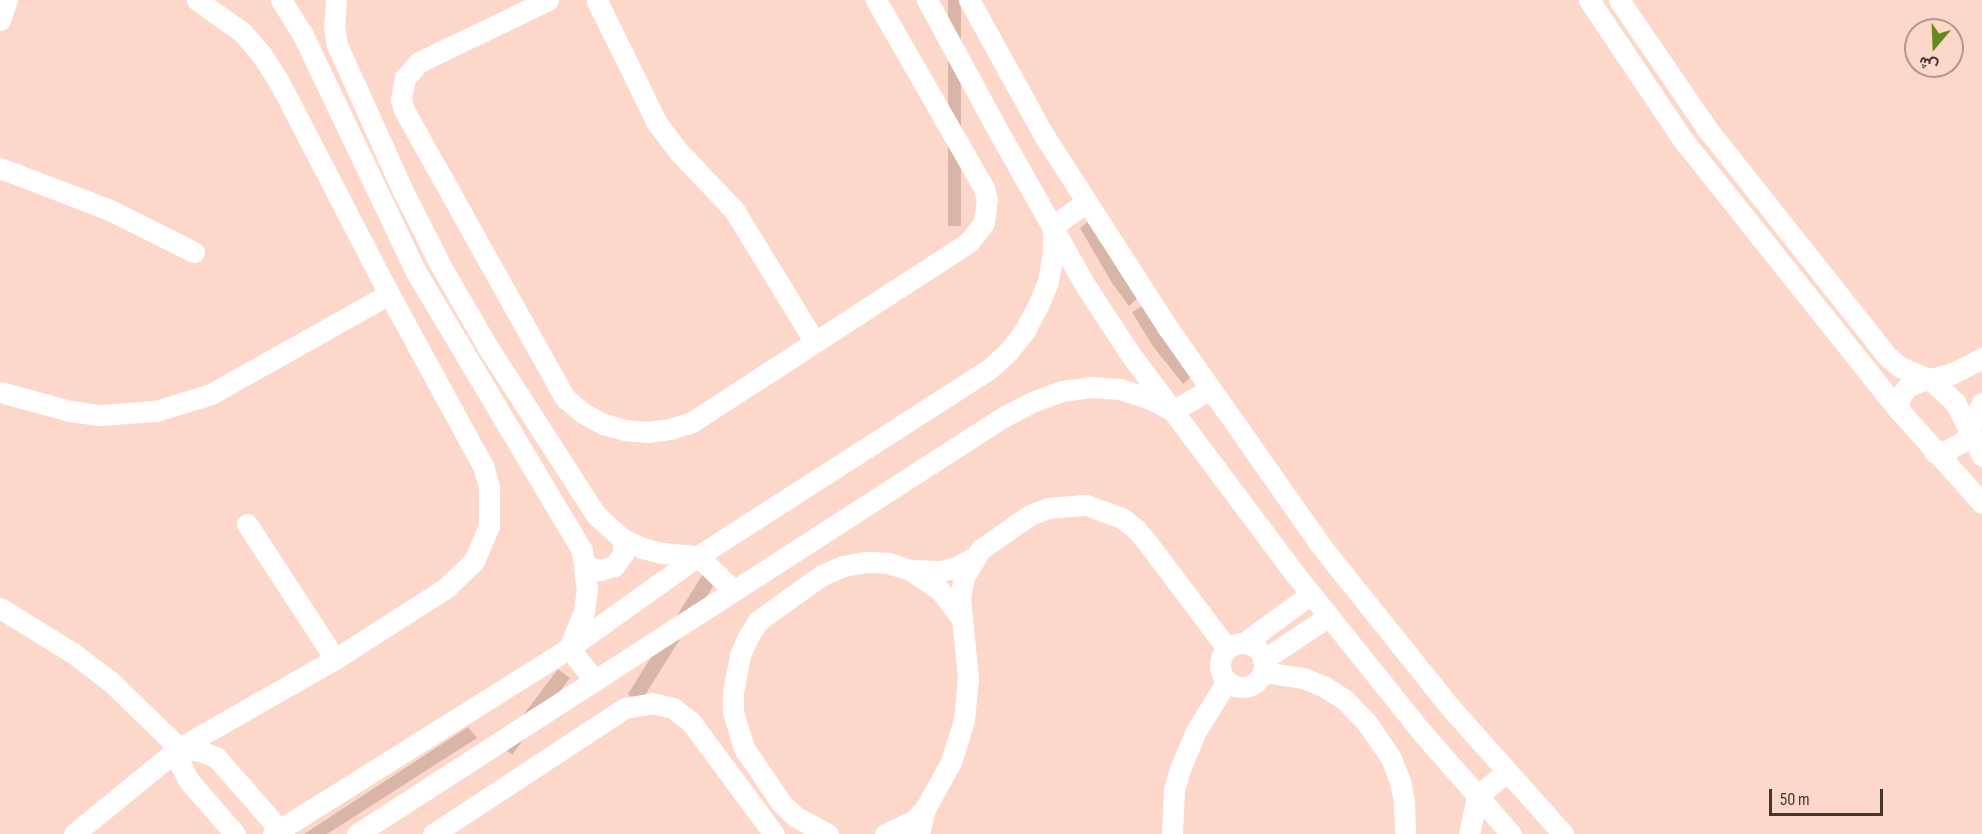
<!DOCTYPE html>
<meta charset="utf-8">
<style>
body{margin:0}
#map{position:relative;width:1982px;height:834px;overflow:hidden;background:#fdd7c9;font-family:"Sofia Sans Condensed",Vazirmatn,sans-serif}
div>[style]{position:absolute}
.green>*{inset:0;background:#d9b5a7;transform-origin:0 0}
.minor>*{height:21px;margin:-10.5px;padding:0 10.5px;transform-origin:10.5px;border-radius:10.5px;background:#fff}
.minor>.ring{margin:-10.5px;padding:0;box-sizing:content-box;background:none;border:21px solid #fff;border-radius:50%}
span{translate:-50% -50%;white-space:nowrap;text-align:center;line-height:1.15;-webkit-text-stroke:5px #fdd7c9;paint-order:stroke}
.north{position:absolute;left:1904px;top:18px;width:60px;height:60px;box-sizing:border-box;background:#fdd7c9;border:2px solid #b3968b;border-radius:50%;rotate:199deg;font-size:16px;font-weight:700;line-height:24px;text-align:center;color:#43342e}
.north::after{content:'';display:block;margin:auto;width:21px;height:27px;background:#628b1a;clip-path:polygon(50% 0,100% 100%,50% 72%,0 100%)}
.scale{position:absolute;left:1769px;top:789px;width:114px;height:27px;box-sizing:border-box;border:3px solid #43342e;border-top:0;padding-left:8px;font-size:18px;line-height:21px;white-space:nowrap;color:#43342e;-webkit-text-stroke:4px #fdd7c9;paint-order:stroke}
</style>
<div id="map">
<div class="green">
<div style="left:948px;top:0;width:13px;height:226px"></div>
<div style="clip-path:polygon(1089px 221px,1139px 297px,1129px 306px,1112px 283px,1080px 228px)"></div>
<div style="clip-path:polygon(1144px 305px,1192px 376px,1183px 384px,1152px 345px,1132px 312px)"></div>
<div style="left:703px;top:574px;width:15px;height:142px;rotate:32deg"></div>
<div style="left:558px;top:669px;width:15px;height:96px;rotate:37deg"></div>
<div style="clip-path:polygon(468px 727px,477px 738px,327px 834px,304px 834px)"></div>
</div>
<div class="minor">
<div style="left:281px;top:0;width:39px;rotate:58deg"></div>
<div style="left:302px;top:33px;width:265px;rotate:64.5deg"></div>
<div style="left:416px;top:272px;width:324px;rotate:59.2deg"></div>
<div style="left:582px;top:550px;width:39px;rotate:83deg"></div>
<div style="left:587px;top:589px;width:22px;rotate:98deg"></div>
<div style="left:584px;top:611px;width:40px;rotate:112deg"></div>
<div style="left:569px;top:648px;width:42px;rotate:51.8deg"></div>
<div style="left:336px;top:0;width:26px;rotate:94deg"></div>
<div style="left:334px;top:26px;width:19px;rotate:81deg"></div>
<div style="left:337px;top:45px;width:156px;rotate:65.7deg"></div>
<div style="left:401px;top:187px;width:91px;rotate:63.2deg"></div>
<div style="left:442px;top:268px;width:94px;rotate:59.9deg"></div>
<div style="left:489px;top:349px;width:197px;rotate:57.2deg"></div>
<div style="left:596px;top:515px;width:36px;rotate:42deg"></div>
<div style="left:623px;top:539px;width:21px;rotate:25deg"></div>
<div style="left:642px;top:548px;width:21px;rotate:14deg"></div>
<div style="left:662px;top:553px;width:36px;rotate:5deg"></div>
<div style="left:698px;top:556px;width:50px;rotate:44.2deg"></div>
<div style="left:548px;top:0;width:143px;rotate:154.3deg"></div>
<div style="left:419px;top:62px;width:21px;rotate:131deg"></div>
<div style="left:405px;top:78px;width:21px;rotate:101deg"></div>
<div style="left:401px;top:99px;width:11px;rotate:75deg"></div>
<div style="left:404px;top:110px;width:330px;rotate:60.8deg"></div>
<div style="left:565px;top:398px;width:23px;rotate:40deg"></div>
<div style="left:583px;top:413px;width:23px;rotate:29deg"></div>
<div style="left:603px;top:424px;width:23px;rotate:15deg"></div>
<div style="left:625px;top:430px;width:23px;rotate:5deg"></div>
<div style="left:648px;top:432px;width:22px;rotate:-8deg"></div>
<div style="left:670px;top:429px;width:23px;rotate:-18deg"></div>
<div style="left:692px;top:422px;width:330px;rotate:-33deg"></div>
<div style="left:969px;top:242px;width:24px;rotate:-52deg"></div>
<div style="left:984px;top:223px;width:23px;rotate:-83deg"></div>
<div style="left:987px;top:200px;width:12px;rotate:-104deg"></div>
<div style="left:984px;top:188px;width:217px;rotate:-119.9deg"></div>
<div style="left:927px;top:0;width:149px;rotate:61.5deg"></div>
<div style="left:998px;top:131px;width:180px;rotate:60.5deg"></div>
<div style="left:1087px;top:288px;width:75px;rotate:56.9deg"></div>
<div style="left:1128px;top:351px;width:272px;rotate:53.2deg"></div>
<div style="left:1291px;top:569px;width:205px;rotate:51.3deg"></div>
<div style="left:1419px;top:729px;width:140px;rotate:48.8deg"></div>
<div style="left:969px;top:0;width:157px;rotate:61deg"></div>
<div style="left:1045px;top:137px;width:153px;rotate:57.2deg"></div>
<div style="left:1128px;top:266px;width:74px;rotate:57.2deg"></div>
<div style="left:1168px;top:328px;width:266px;rotate:54.9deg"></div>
<div style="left:1321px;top:546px;width:206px;rotate:51.3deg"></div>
<div style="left:1450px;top:707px;width:170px;rotate:48.3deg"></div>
<div style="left:1589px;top:0;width:169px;rotate:56.1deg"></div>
<div style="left:1683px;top:140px;width:344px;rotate:51.4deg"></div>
<div style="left:1898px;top:409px;width:126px;rotate:48.2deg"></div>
<div style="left:1619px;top:0;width:158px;rotate:55.6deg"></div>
<div style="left:1708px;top:130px;width:288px;rotate:51.6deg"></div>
<div style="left:1887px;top:356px;width:17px;rotate:40deg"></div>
<div style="left:1900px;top:367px;width:34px;rotate:23deg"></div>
<div style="left:1931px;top:380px;width:33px;rotate:43deg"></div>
<div style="left:1955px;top:402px;width:60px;rotate:63.4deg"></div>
<div style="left:597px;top:1px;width:136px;rotate:63.8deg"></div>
<div style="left:657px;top:123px;width:36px;rotate:53deg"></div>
<div style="left:679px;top:152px;width:80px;rotate:46.5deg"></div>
<div style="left:734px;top:210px;width:155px;rotate:58.5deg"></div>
<div style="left:0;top:20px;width:21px;rotate:-71deg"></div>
<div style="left:0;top:168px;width:118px;rotate:20.9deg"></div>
<div style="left:110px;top:210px;width:94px;rotate:26.6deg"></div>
<div style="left:0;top:392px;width:73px;rotate:15.2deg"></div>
<div style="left:70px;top:411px;width:29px;rotate:8deg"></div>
<div style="left:99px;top:415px;width:57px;rotate:-4deg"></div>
<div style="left:156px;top:411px;width:58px;rotate:-17.2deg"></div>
<div style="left:211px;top:394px;width:204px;rotate:-29.3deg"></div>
<div style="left:1898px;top:409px;width:12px;rotate:-81deg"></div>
<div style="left:1900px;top:397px;width:12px;rotate:-55deg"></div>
<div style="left:1907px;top:387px;width:12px;rotate:-24deg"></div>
<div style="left:1918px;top:382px;width:36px;rotate:-14deg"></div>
<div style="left:1953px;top:373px;width:33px;rotate:-27deg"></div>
<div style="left:1934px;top:452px;width:12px;rotate:-5deg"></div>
<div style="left:1946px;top:451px;width:22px;rotate:-30deg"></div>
<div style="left:1965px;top:440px;width:41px;rotate:-65.3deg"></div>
<div style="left:247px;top:524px;width:161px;rotate:56.9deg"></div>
<div style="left:586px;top:566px;width:15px;rotate:16deg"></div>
<div style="left:600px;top:570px;width:15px;rotate:-16deg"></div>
<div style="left:614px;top:566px;width:15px;rotate:-53deg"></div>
<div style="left:623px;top:554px;width:15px;rotate:-90deg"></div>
<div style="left:913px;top:572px;width:32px;rotate:34deg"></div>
<div style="left:940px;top:590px;width:35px;rotate:53deg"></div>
<div style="left:0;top:608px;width:86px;rotate:31.7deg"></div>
<div style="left:73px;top:653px;width:48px;rotate:37.3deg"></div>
<div style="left:111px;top:682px;width:95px;rotate:44.1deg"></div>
<div style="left:179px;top:748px;width:21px;rotate:8deg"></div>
<div style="left:200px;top:751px;width:17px;rotate:21deg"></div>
<div style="left:216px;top:757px;width:97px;rotate:48.8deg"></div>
<div style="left:1244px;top:643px;width:83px;rotate:-36.2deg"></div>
<div class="ring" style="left:1220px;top:643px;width:23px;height:23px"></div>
<div style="left:1263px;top:660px;width:79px;rotate:-33.7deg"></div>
<div style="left:1263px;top:672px;width:40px;rotate:8.5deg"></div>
<div style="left:1303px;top:678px;width:22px;rotate:22deg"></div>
<div style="left:1323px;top:686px;width:26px;rotate:32deg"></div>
<div style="left:1345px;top:700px;width:32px;rotate:46deg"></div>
<div style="left:1367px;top:723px;width:42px;rotate:55.6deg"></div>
<div style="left:1391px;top:758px;width:26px;rotate:69deg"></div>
<div style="left:1400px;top:782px;width:19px;rotate:78deg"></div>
<div style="left:1404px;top:801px;width:33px;rotate:88deg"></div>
<div style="left:179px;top:748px;width:18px;rotate:84deg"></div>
<div style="left:181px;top:766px;width:17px;rotate:62deg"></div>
<div style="left:189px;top:781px;width:70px;rotate:49deg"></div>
<div style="left:74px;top:834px;width:136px;rotate:-39.3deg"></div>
<div style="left:179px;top:748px;width:180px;rotate:-29.7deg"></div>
<div style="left:335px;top:659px;width:132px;rotate:-32.6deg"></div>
<div style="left:446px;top:588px;width:39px;rotate:-44deg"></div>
<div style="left:474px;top:561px;width:39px;rotate:-67deg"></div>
<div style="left:489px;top:525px;width:38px;rotate:-90deg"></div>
<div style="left:489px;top:487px;width:20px;rotate:-105deg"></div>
<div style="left:484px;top:468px;width:198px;rotate:-118.6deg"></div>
<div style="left:389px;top:294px;width:241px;rotate:-117.4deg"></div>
<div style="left:278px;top:80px;width:30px;rotate:-123deg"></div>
<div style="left:262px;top:55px;width:30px;rotate:-131deg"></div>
<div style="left:242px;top:32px;width:55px;rotate:-144.6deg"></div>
<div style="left:273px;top:834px;width:350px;rotate:-32.1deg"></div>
<div style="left:569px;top:648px;width:158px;rotate:-35.5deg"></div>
<div style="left:698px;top:556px;width:345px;rotate:-32.7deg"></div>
<div style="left:988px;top:370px;width:27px;rotate:-42deg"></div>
<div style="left:1008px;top:352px;width:28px;rotate:-52deg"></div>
<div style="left:1025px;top:330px;width:27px;rotate:-62deg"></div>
<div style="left:1038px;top:306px;width:27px;rotate:-68deg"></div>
<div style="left:1048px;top:281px;width:27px;rotate:-80deg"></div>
<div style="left:1053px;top:254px;width:28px;rotate:-90deg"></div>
<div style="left:1053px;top:226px;width:41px;rotate:-36deg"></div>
<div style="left:357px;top:834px;width:769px;rotate:-32.84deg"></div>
<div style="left:1003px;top:417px;width:33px;rotate:-27deg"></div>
<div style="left:1032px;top:402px;width:33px;rotate:-20deg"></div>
<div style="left:1063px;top:391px;width:28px;rotate:-8deg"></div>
<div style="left:1091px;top:387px;width:29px;rotate:4deg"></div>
<div style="left:1120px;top:389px;width:29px;rotate:18deg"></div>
<div style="left:1148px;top:398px;width:28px;rotate:27deg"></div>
<div style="left:1173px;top:411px;width:43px;rotate:-30.7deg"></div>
<div style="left:433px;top:834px;width:230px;rotate:-33.3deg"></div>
<div style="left:625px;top:708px;width:27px;rotate:-10deg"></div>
<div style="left:652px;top:703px;width:22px;rotate:13deg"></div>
<div style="left:673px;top:708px;width:23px;rotate:38deg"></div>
<div style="left:691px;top:722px;width:139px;rotate:53.5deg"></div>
<div style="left:828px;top:834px;width:36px;rotate:-152deg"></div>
<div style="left:796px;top:817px;width:19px;rotate:-137deg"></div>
<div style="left:782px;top:804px;width:68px;rotate:-124.2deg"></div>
<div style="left:744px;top:748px;width:39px;rotate:-107deg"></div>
<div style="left:733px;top:711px;width:19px;rotate:-90deg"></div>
<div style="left:733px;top:692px;width:38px;rotate:-79deg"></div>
<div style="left:740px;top:655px;width:20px;rotate:-66deg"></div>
<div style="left:748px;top:637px;width:19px;rotate:-58deg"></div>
<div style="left:758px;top:621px;width:79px;rotate:-35.7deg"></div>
<div style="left:822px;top:575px;width:23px;rotate:-23deg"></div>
<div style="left:843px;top:566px;width:22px;rotate:-10deg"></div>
<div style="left:865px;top:562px;width:23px;rotate:2deg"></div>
<div style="left:888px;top:563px;width:23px;rotate:18deg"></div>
<div style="left:910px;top:570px;width:30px;rotate:2deg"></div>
<div style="left:940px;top:571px;width:14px;rotate:-12deg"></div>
<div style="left:954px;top:568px;width:21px;rotate:-28deg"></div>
<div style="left:885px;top:834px;width:31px;rotate:-25deg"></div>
<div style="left:913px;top:821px;width:17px;rotate:-45deg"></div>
<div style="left:919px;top:834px;width:26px;rotate:-77deg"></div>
<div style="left:925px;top:809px;width:54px;rotate:-61deg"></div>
<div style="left:951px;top:762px;width:44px;rotate:-72.8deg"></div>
<div style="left:964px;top:720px;width:42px;rotate:-84.6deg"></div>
<div style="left:968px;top:678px;width:80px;rotate:-95.7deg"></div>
<div style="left:960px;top:598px;width:21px;rotate:-79deg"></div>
<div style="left:964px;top:577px;width:33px;rotate:-59deg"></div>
<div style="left:981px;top:549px;width:60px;rotate:-34.8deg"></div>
<div style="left:1030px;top:515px;width:19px;rotate:-21deg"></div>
<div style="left:1048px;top:508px;width:38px;rotate:-5deg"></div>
<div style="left:1086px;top:505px;width:38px;rotate:20deg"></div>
<div style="left:1122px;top:518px;width:19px;rotate:39deg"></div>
<div style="left:1137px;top:530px;width:19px;rotate:51deg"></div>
<div style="left:1149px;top:545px;width:129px;rotate:52.9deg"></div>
<div style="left:1172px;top:834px;width:44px;rotate:-87.4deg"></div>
<div style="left:1174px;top:790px;width:22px;rotate:-74deg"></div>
<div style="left:1180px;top:769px;width:41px;rotate:-67.2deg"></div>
<div style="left:1196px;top:731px;width:59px;rotate:-58.2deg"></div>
<div style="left:1469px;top:834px;width:39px;rotate:-78deg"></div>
<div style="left:1477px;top:796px;width:38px;rotate:-39deg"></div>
</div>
<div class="north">ش</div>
<div class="scale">50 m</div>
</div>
